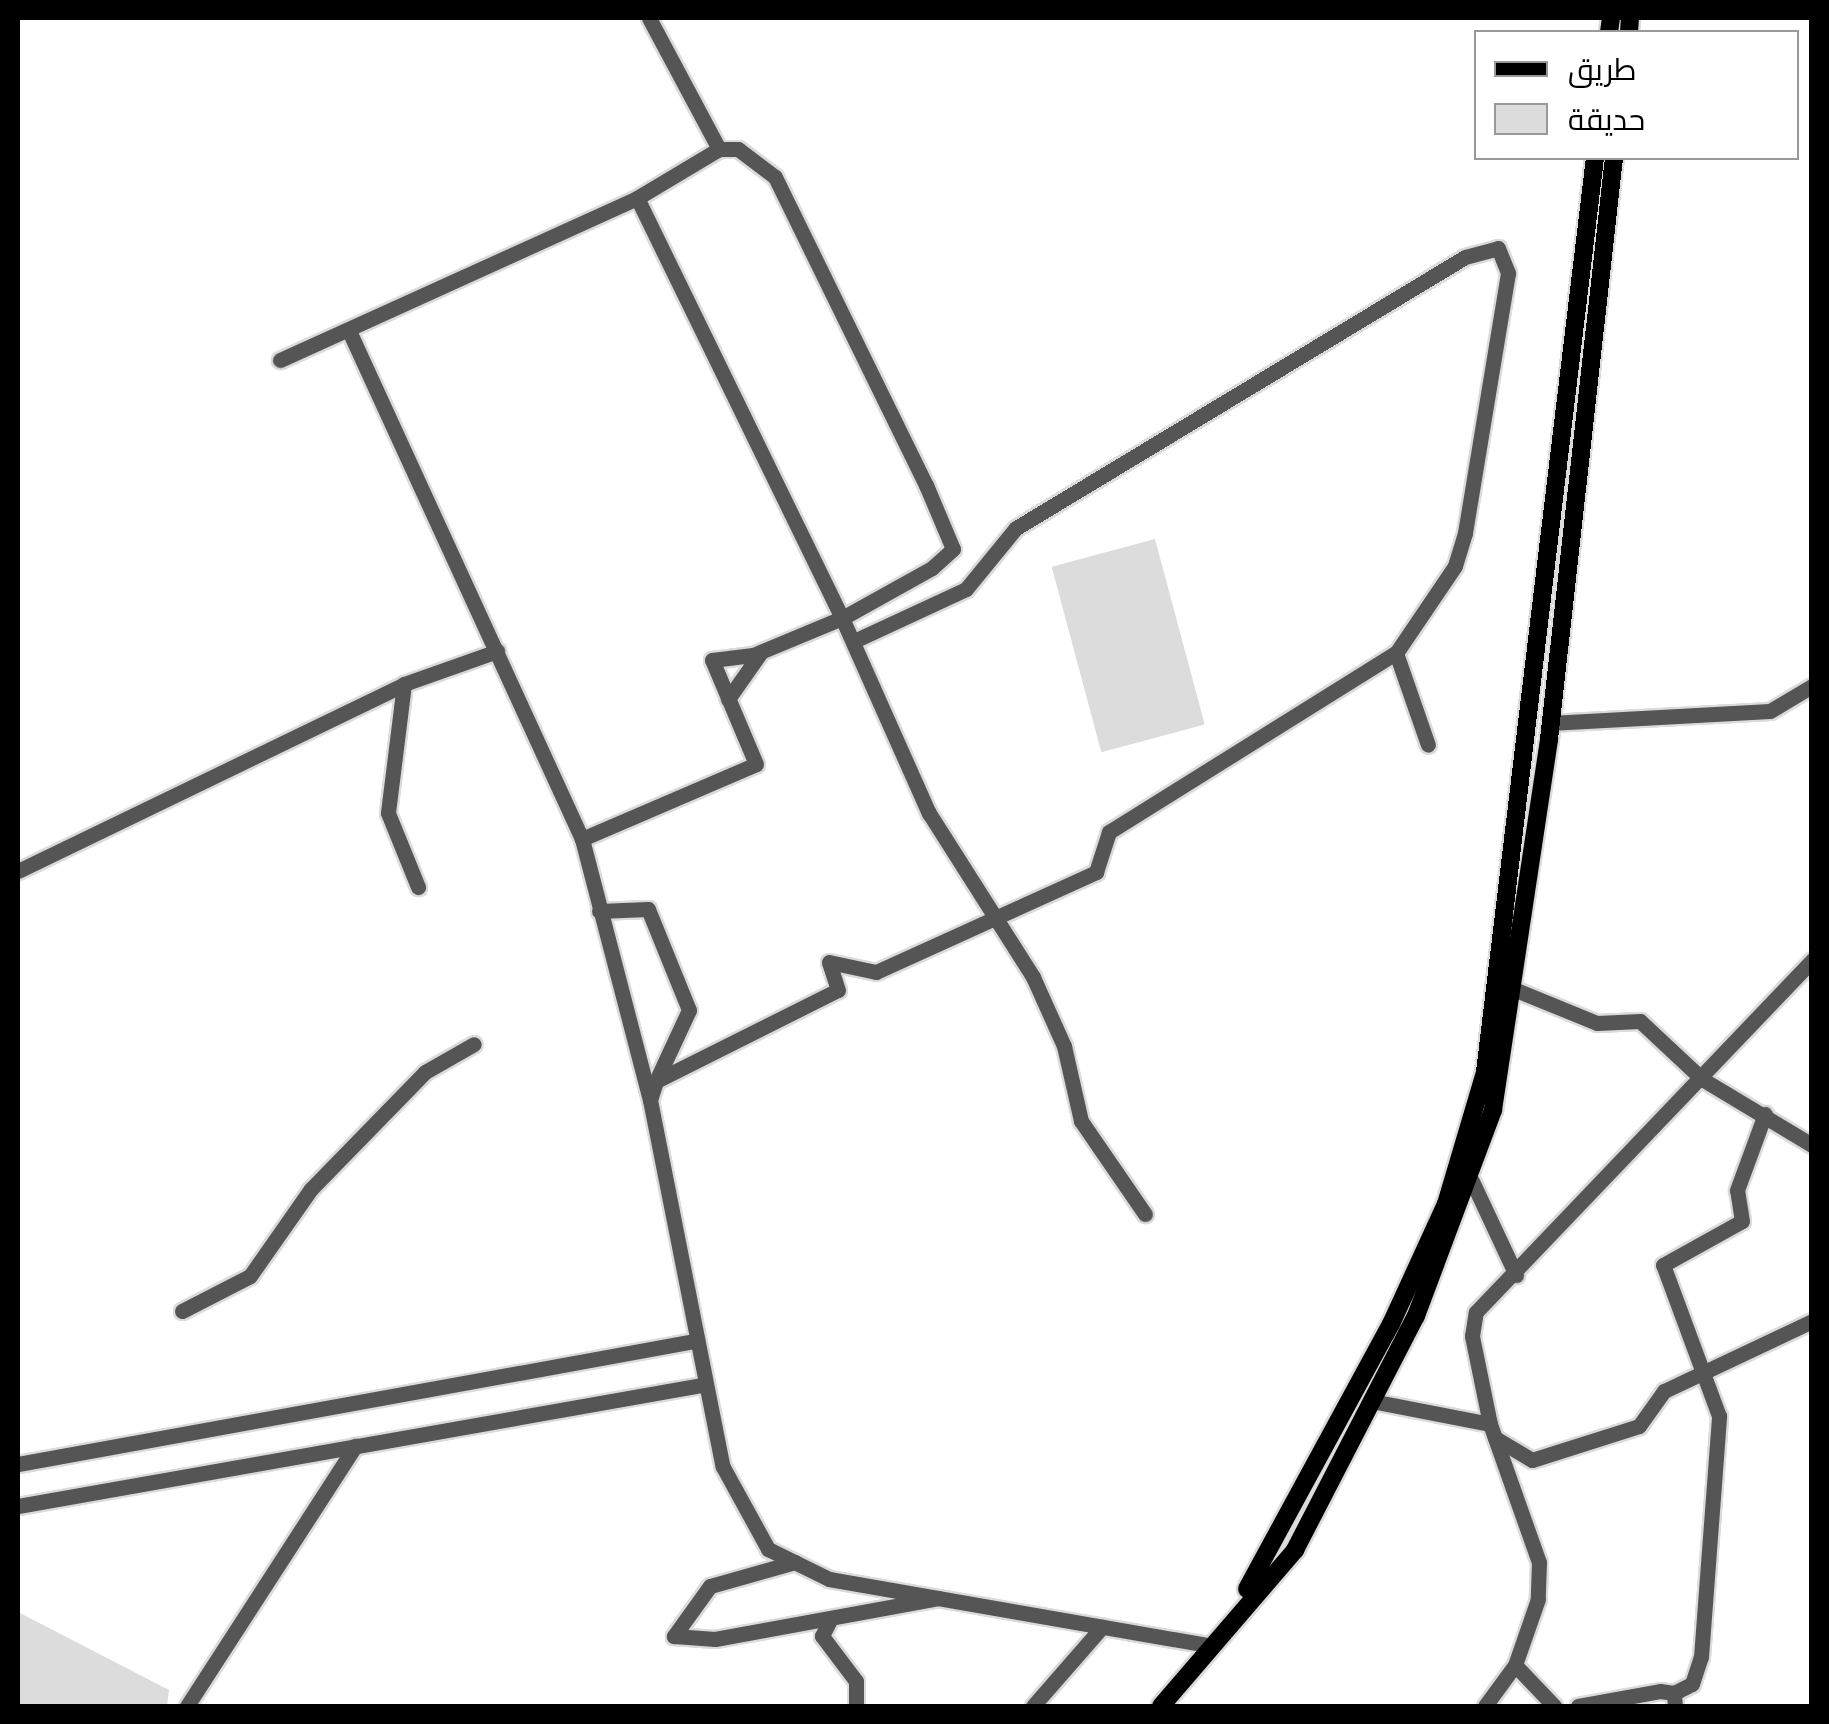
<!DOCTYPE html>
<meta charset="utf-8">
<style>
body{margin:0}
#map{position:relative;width:1829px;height:1724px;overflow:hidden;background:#fff;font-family:"Roboto Condensed",Cairo,sans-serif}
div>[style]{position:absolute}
.green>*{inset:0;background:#dcdcdc;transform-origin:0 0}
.roads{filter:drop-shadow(2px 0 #dbdbdb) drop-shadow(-2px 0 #dbdbdb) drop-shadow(0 2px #dbdbdb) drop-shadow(0 -2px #dbdbdb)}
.minor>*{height:15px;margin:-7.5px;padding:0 7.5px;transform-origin:7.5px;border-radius:7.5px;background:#555}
.major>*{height:18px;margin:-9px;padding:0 9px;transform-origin:9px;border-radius:9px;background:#000}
span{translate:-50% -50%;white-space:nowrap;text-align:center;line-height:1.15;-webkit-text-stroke:10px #fff;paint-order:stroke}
.frame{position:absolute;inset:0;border:20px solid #000;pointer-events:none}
.legend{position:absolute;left:1474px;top:30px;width:325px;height:130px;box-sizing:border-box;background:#fff;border:2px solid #999;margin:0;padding:12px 18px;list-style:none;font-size:30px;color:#000}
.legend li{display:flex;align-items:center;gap:20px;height:50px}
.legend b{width:50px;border:2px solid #999}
</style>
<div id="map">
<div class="green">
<div style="left:1155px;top:539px;width:192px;height:107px;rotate:75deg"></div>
<div style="clip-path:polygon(18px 1612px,169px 1690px,167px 1706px,18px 1706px)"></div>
</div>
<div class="roads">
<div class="minor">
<div style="left:649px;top:18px;width:149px;rotate:61.9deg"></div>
<div style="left:350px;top:333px;width:557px;rotate:65.37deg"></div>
<div style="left:582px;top:839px;width:270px;rotate:75.4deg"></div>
<div style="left:650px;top:1100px;width:374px;rotate:78.8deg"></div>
<div style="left:723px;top:1467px;width:94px;rotate:61.2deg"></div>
<div style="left:768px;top:1549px;width:68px;rotate:26.2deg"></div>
<div style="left:829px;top:1579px;width:385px;rotate:9.9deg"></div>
<div style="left:280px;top:360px;width:392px;rotate:-24.4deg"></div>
<div style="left:637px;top:198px;width:96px;rotate:-30.9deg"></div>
<div style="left:719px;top:149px;width:19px"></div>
<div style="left:738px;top:149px;width:46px;rotate:37.1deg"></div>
<div style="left:775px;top:177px;width:343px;rotate:63.9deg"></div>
<div style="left:926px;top:485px;width:69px;rotate:67.1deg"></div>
<div style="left:953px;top:549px;width:28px;rotate:138deg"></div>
<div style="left:932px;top:568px;width:103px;rotate:150.9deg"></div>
<div style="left:842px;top:618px;width:467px;rotate:-116deg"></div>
<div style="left:854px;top:641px;width:123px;rotate:-24.9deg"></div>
<div style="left:966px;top:589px;width:79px;rotate:-50.7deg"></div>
<div style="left:1016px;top:528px;width:524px;rotate:-31.11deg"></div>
<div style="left:1465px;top:257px;width:34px;rotate:-15deg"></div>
<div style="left:1498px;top:248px;width:27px;rotate:68deg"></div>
<div style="left:1508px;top:273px;width:264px;rotate:99.4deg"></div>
<div style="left:1465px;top:533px;width:34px;rotate:107deg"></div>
<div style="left:1455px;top:566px;width:105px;rotate:124.1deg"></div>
<div style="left:1396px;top:653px;width:97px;rotate:70.8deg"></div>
<div style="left:404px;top:684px;width:130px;rotate:97.1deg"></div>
<div style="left:388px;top:813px;width:80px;rotate:67.9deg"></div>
<div style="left:728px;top:699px;width:57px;rotate:-54.9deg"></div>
<div style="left:1550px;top:723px;width:220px;rotate:-3.1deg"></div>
<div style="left:1770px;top:711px;width:49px;rotate:-30.8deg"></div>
<div style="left:582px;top:839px;width:189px;rotate:-23.3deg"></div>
<div style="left:756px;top:764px;width:113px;rotate:-112.9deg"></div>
<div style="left:712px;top:660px;width:41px;rotate:-7deg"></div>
<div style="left:753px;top:655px;width:96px;rotate:-22.6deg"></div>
<div style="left:842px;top:618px;width:214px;rotate:66deg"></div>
<div style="left:929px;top:813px;width:194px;rotate:57.6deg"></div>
<div style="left:1033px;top:977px;width:76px;rotate:65.8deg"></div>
<div style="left:1064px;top:1046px;width:77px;rotate:77.2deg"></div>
<div style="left:1081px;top:1121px;width:113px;rotate:55.5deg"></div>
<div style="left:18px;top:871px;width:429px;rotate:-25.8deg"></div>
<div style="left:404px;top:684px;width:99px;rotate:-19.5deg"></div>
<div style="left:599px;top:911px;width:49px;rotate:-2.3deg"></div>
<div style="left:648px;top:909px;width:109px;rotate:67.9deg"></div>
<div style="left:689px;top:1010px;width:78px;rotate:114.9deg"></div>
<div style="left:1516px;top:990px;width:87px;rotate:22.2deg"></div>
<div style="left:1597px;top:1023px;width:43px;rotate:-2.7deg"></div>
<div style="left:1640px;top:1021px;width:85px;rotate:43.1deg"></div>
<div style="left:1702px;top:1079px;width:128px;rotate:31deg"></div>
<div style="left:650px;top:1100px;width:20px;rotate:-72deg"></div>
<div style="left:656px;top:1081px;width:203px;rotate:-26.6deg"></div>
<div style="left:838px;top:990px;width:29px;rotate:-108deg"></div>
<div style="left:829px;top:962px;width:48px;rotate:12deg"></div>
<div style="left:876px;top:972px;width:242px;rotate:-24.4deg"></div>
<div style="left:1096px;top:872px;width:42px;rotate:-72deg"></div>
<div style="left:1109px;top:832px;width:338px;rotate:-32deg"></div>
<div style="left:1472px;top:1181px;width:104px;rotate:64.9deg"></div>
<div style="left:182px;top:1311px;width:76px;rotate:-27.2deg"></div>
<div style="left:250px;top:1276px;width:106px;rotate:-55deg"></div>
<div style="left:311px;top:1189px;width:163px;rotate:-45.7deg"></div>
<div style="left:425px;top:1072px;width:56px;rotate:-29.7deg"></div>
<div style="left:1372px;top:1401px;width:120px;rotate:11deg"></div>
<div style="left:1490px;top:1424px;width:146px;rotate:70.5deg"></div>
<div style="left:1539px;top:1562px;width:37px;rotate:92deg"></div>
<div style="left:1538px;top:1599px;width:70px;rotate:109.2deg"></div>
<div style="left:1515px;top:1665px;width:57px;rotate:46.4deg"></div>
<div style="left:1490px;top:1424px;width:90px;rotate:-101.6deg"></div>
<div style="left:1472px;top:1336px;width:24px;rotate:-81deg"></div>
<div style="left:1476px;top:1312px;width:487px;rotate:-46.3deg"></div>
<div style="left:1495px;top:1438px;width:43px;rotate:30.7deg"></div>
<div style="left:1532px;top:1460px;width:112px;rotate:-17.6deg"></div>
<div style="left:1639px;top:1426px;width:43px;rotate:-54.5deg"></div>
<div style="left:1664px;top:1391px;width:164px;rotate:-25.3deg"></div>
<div style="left:18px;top:1464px;width:688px;rotate:-10.3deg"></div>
<div style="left:18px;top:1506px;width:695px;rotate:-10.03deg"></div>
<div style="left:795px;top:1562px;width:88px;rotate:164.2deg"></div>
<div style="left:710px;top:1586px;width:62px;rotate:125.8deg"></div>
<div style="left:674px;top:1636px;width:41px;rotate:4.2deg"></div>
<div style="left:715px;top:1639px;width:227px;rotate:-10.4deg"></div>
<div style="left:830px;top:1620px;width:18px;rotate:117deg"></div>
<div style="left:822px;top:1636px;width:56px;rotate:52.9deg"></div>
<div style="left:856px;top:1681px;width:25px;rotate:90deg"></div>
<div style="left:1674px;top:1693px;width:20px;rotate:-27deg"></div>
<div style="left:1692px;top:1684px;width:28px;rotate:-72deg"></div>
<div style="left:1701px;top:1657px;width:242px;rotate:-85.7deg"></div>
<div style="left:1719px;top:1416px;width:161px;rotate:-110.3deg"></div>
<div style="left:1663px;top:1265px;width:90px;rotate:-29.1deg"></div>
<div style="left:1742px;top:1221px;width:31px;rotate:-99deg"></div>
<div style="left:1737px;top:1190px;width:81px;rotate:-69.8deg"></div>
<div style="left:187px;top:1706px;width:310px;rotate:-57.1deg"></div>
<div style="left:1033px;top:1706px;width:105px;rotate:-48.9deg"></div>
<div style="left:1485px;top:1706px;width:51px;rotate:-53.8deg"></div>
<div style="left:1578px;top:1706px;width:83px;rotate:-10.4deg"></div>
<div style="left:1660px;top:1691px;width:14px;rotate:8deg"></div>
<div style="left:1674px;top:1693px;width:13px;rotate:86deg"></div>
</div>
<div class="major">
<div style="left:1609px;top:32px;width:14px;rotate:-82deg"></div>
<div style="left:1629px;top:32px;width:14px;rotate:-86deg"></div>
<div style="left:1247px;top:1589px;width:302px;rotate:-61.5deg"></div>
<div style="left:1391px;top:1324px;width:132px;rotate:-65.4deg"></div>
<div style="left:1446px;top:1204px;width:138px;rotate:-73.5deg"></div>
<div style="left:1485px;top:1072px;width:921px;rotate:-83.14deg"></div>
<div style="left:1161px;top:1706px;width:206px;rotate:-49.3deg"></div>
<div style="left:1295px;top:1550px;width:263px;rotate:-62.7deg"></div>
<div style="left:1416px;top:1316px;width:220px;rotate:-69.5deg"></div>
<div style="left:1493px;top:1110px;width:375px;rotate:-81.4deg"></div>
<div style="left:1549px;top:739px;width:585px;rotate:-83.62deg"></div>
</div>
</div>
<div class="frame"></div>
<ul class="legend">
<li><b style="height:12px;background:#000"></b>طريق</li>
<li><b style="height:28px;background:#dcdcdc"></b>حديقة</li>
</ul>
</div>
